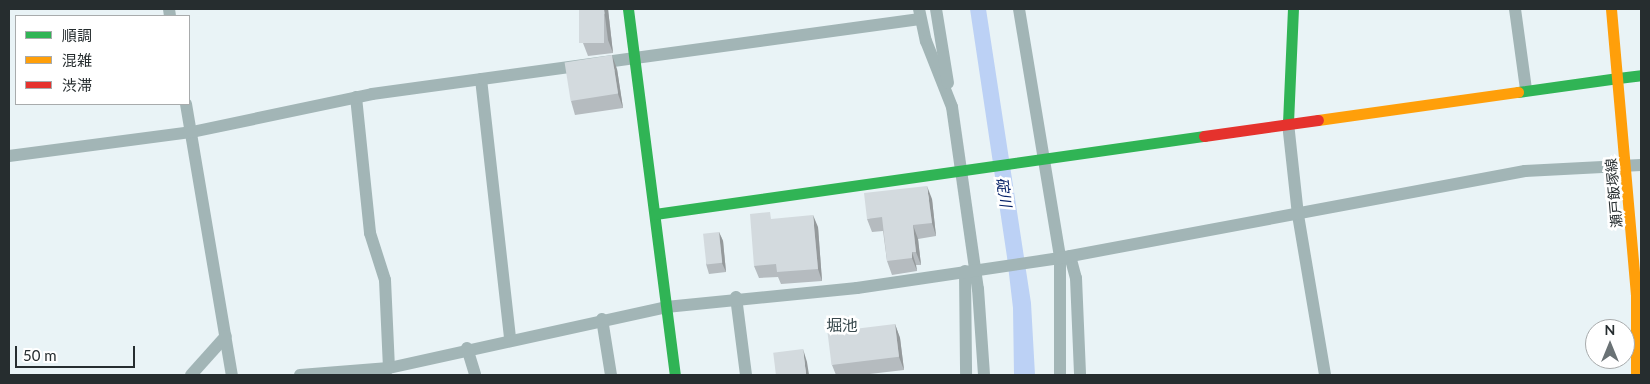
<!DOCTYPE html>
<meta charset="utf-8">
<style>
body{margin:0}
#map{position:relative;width:1650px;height:384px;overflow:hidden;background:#e9f3f6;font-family:Lato,"Noto Sans JP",sans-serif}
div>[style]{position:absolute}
.water>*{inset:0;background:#bcd1f5}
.street>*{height:12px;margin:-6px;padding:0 6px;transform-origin:6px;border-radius:6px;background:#a2b5b6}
.fast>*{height:11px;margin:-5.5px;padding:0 5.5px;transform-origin:5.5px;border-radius:5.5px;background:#30b455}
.slow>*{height:11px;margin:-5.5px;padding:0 5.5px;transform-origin:5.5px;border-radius:5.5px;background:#ff9f0a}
.jam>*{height:11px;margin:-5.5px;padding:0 5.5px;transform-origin:5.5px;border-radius:5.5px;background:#e5322d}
.wall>*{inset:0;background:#b5bbbf}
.shaded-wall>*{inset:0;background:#94999b}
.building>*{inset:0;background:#d3dade;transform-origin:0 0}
span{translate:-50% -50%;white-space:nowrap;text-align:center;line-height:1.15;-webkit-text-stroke:5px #fff;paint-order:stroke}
.street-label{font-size:14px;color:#262d2f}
.water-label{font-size:15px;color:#082369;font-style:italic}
.quarter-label{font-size:16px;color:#39494d}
.frame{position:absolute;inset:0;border:10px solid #262d2f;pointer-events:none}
.legend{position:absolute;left:15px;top:15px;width:175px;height:90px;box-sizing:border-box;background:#fff;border:1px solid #a8abac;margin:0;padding:6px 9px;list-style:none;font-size:15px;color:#262d2f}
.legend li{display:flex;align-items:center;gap:10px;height:25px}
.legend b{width:25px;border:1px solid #a8abac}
.north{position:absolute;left:1585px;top:319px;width:50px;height:50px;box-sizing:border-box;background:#fff;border:1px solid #a8abac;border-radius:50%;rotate:0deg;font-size:14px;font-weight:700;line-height:20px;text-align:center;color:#262d2f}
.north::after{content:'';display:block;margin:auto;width:18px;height:22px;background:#6a7275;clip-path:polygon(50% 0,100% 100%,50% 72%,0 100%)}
.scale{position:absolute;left:15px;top:346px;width:120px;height:22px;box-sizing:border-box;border:2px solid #262d2f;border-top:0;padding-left:6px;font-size:15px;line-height:18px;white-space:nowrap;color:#262d2f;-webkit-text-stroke:4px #fff;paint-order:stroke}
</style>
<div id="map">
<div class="water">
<div style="clip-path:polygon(970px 9px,986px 9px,1031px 303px,1035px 375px,1014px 375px,1013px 308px,1007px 257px)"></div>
</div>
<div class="street">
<div style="left:169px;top:9px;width:7px;rotate:82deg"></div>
<div style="left:919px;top:9px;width:33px;rotate:78deg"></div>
<div style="left:926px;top:41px;width:71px;rotate:68.5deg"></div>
<div style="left:952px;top:107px;width:184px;rotate:81.9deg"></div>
<div style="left:978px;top:289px;width:86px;rotate:86deg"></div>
<div style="left:936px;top:9px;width:75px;rotate:80.8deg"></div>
<div style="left:1019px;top:9px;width:252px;rotate:80.6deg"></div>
<div style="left:1060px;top:258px;width:117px;rotate:90deg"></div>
<div style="left:1515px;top:9px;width:81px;rotate:82.2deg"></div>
<div style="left:481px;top:79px;width:262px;rotate:83.6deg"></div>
<div style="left:356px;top:97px;width:137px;rotate:84.1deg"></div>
<div style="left:370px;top:233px;width:49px;rotate:72.3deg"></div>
<div style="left:385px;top:280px;width:88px;rotate:87.4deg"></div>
<div style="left:186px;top:104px;width:275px;rotate:80.4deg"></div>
<div style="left:1288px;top:123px;width:93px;rotate:83.8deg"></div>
<div style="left:1298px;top:215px;width:162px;rotate:80.4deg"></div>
<div style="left:9px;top:156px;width:185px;rotate:-7.5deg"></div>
<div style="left:192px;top:132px;width:184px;rotate:-11.9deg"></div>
<div style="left:372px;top:94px;width:553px;rotate:-7.79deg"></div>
<div style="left:1070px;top:256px;width:23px;rotate:75deg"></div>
<div style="left:1076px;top:278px;width:97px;rotate:87.6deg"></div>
<div style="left:965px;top:271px;width:104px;rotate:89.4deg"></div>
<div style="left:736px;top:297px;width:79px;rotate:82.7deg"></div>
<div style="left:602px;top:319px;width:57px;rotate:80.9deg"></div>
<div style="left:467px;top:348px;width:28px;rotate:73deg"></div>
<div style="left:191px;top:375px;width:52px;rotate:-48.1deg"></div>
<div style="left:300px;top:375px;width:89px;rotate:-4.5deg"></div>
<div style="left:389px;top:368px;width:284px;rotate:-12.4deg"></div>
<div style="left:666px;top:307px;width:192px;rotate:-5.7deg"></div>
<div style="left:857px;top:288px;width:205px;rotate:-8.4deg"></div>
<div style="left:1060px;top:258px;width:473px;rotate:-10.6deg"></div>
<div style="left:1525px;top:171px;width:116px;rotate:-3deg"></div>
</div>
<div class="fast">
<div style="left:628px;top:9px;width:369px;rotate:82.7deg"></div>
<div style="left:1618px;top:78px;width:23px;rotate:-7deg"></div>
<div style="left:1518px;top:92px;width:101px;rotate:-8deg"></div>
<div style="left:1288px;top:123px;width:114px;rotate:-87.5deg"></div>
<div style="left:655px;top:214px;width:555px;rotate:-8.09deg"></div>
</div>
<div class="slow">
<div style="left:1611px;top:9px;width:286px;rotate:85deg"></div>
<div style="left:1636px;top:294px;width:81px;rotate:90deg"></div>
<div style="left:1318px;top:120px;width:202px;rotate:-8deg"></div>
</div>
<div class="jam">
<div style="left:1204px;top:136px;width:115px;rotate:-8deg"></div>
</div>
<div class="wall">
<div style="clip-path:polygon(608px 9px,613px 53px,588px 56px,583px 43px)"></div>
<div style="clip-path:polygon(617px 69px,623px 108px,575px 115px,571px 101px)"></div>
<div style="clip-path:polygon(932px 199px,936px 236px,918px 239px,921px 265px,916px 265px,917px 271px,892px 275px,887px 261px,883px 231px,872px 232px,867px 219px)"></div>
<div style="clip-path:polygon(772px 219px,818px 227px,822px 281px,781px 284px,778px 277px,759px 278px,754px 266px)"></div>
<div style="clip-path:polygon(719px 232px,723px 241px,726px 272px,709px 274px,706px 264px)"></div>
<div style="clip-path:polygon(895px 324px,900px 338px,904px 370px,861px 375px,836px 375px,832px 365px)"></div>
</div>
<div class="shaded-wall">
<div style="clip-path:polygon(604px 9px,608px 9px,613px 53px,608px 40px)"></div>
<div style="clip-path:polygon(612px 55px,617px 69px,623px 108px,618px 94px)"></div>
<div style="clip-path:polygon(927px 186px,932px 199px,936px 236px,932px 223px)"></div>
<div style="clip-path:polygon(813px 215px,818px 227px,822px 281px,818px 269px)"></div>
<div style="clip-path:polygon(913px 225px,918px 239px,921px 265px,916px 252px)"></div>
<div style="clip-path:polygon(719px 232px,723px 241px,726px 272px,722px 263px)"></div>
<div style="clip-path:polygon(912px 252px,916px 265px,917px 271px,912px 258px)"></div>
<div style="clip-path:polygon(895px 324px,900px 338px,904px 370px,899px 357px)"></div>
<div style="clip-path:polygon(803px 349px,807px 362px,809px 375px,806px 375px)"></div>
</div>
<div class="building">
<div style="left:579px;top:9px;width:25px;height:34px"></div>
<div style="left:612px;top:55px;width:39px;height:48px;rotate:81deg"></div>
<div style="clip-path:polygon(927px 186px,932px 223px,913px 225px,916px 252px,912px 252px,912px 258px,887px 261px,882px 217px,867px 219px,864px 193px)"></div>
<div style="clip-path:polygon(770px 212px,771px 219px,813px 215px,818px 269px,777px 272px,776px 264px,754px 266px,750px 214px)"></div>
<div style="left:719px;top:232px;width:31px;height:16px;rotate:84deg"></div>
<div style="left:895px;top:324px;width:33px;height:68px;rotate:83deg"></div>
<div style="left:803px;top:349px;width:26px;height:30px;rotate:83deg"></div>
</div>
<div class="street-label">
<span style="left:1614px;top:193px;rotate:-95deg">瀬戸飯塚線</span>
</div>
<div class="water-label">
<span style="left:1004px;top:192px;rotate:82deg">碇川</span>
</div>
<div class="quarter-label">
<span style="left:842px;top:325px">堀池</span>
</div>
<div class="frame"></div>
<ul class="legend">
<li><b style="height:6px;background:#30b455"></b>順調</li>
<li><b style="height:6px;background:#ff9f0a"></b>混雑</li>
<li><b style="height:6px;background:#e5322d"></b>渋滞</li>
</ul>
<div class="north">N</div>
<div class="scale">50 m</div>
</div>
